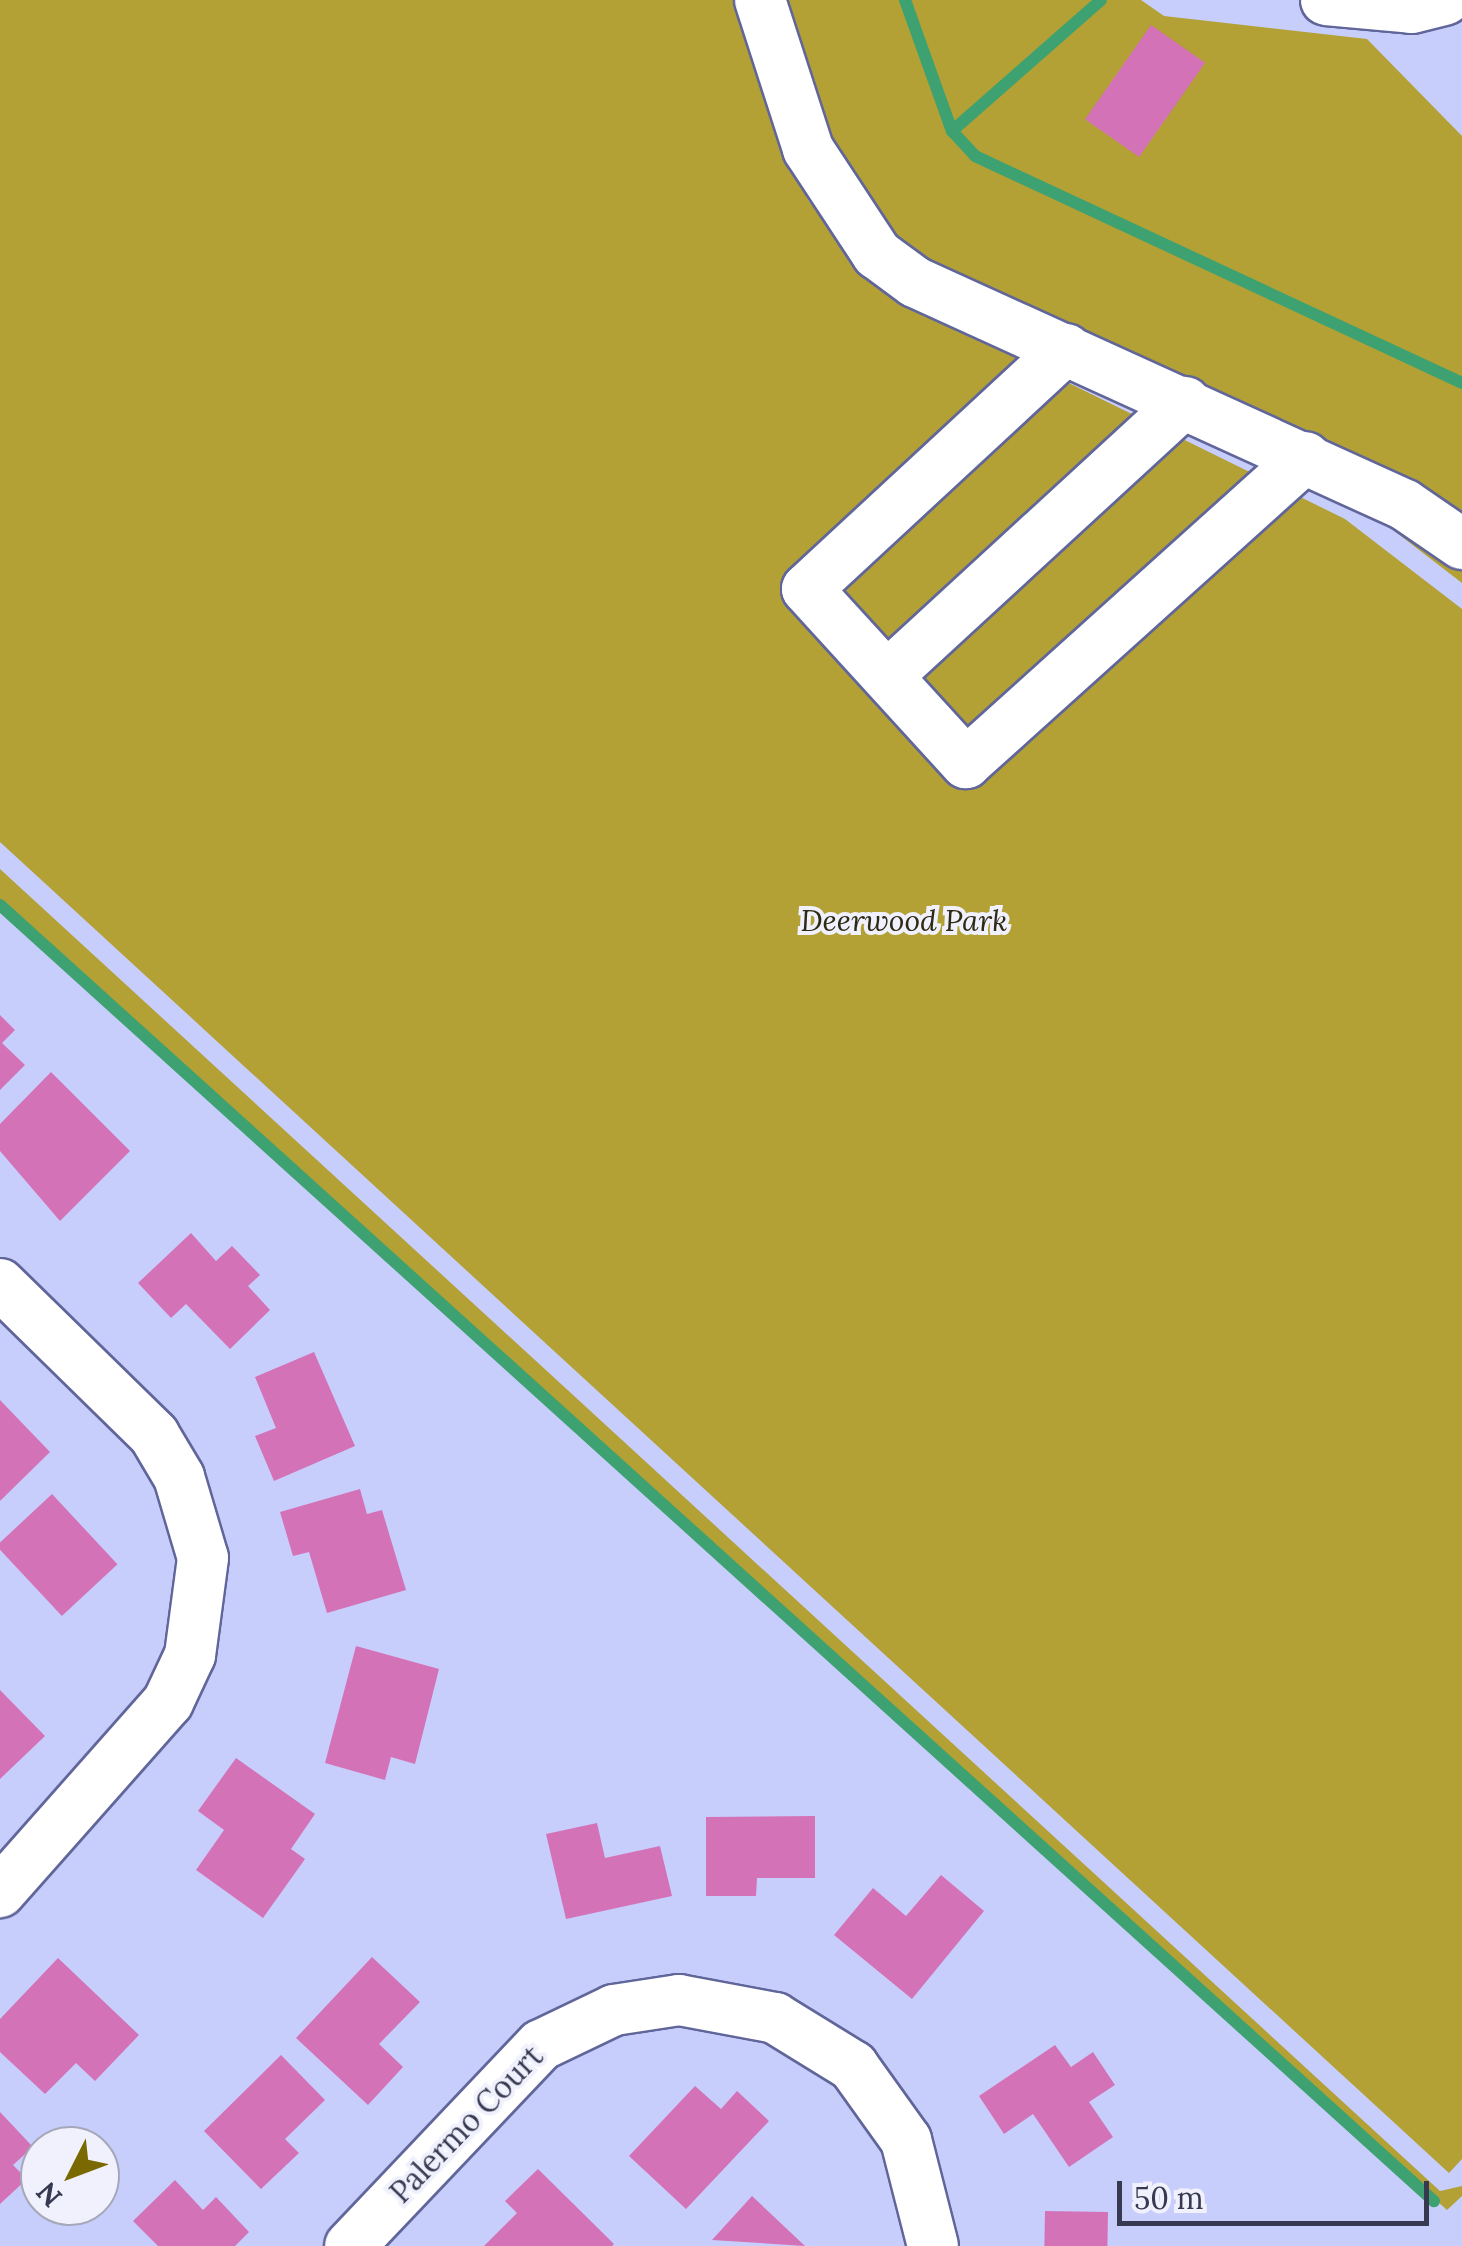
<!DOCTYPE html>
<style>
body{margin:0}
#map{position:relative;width:1462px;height:2246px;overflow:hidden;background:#c8cefc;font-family:Lora,serif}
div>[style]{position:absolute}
.green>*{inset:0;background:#b3a135}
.stream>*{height:12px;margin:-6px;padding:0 6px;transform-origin:6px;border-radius:6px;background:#3da171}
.building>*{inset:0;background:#d472b8;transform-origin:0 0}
.roads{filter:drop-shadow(2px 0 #61669a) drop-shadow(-2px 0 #61669a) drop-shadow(0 2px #61669a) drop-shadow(0 -2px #61669a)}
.minor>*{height:50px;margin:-25px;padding:0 25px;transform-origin:25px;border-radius:25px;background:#fff}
span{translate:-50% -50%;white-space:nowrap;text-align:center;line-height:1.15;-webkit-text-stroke:8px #f0f1fd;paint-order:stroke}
.park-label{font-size:30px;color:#2e2a14;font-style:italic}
.street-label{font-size:30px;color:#363950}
.north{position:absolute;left:20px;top:2126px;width:100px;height:100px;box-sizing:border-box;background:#f0f1fd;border:2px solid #a6a7b8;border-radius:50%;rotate:228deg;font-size:28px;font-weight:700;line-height:40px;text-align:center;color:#363950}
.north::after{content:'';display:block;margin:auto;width:35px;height:45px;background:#796900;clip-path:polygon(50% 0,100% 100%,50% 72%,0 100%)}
.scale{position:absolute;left:1117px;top:2181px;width:312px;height:45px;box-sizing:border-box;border:5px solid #363950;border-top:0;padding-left:12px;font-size:30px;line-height:35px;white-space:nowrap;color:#363950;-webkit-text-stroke:8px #f0f1fd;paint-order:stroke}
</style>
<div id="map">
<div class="green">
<div style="clip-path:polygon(0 0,736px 0,808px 200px,861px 264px,937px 318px,1345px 519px,1462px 609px,1462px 2159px,1449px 2173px,0 842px)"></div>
<div style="clip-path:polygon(757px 0,1141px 0,1164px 16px,1367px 39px,1462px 136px,1462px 583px,1358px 503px,901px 271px)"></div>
<div style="clip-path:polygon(0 869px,1440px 2191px,1462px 2186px,1462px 2196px,1447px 2210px,0 902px)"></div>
</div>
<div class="stream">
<div style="left:905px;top:0;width:139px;rotate:70.3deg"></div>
<div style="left:952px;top:131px;width:34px;rotate:47deg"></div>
<div style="left:975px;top:156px;width:537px;rotate:24.99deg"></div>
<div style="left:952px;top:131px;width:198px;rotate:-41.3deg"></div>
<div style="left:0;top:905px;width:1933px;rotate:42.11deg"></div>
</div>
<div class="building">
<div style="left:1151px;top:25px;width:66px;height:115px;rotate:35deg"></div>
<div style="clip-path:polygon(0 1015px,15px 1030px,2px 1043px,25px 1065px,0 1090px)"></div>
<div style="clip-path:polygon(51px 1072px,130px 1151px,60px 1221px,0 1151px,0 1124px)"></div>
<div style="clip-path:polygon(191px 1233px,216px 1261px,232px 1246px,260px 1275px,248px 1286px,270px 1310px,230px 1349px,186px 1304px,171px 1318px,138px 1283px)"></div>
<div style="clip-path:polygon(314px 1352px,355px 1446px,274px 1481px,255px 1436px,276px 1428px,255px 1377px)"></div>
<div style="clip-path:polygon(0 1400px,50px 1452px,0 1501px)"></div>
<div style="clip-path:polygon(360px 1489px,367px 1514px,382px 1510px,406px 1590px,327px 1613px,309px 1552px,293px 1556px,280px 1512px)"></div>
<div style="left:52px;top:1494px;width:96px;height:76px;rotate:47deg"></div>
<div style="clip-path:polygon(356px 1646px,439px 1669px,415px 1764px,391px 1757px,385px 1780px,325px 1763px)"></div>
<div style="clip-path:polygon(0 1690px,45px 1736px,0 1779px)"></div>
<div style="clip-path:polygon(236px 1758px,315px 1814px,291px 1849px,305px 1859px,263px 1918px,196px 1870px,224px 1830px,198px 1811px)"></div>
<div style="clip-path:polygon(815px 1816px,815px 1878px,757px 1878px,756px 1896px,706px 1896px,706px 1817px)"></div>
<div style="clip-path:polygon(597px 1823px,605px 1858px,660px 1846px,672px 1896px,566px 1919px,546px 1834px)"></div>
<div style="clip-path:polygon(941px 1875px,984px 1911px,912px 1999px,834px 1935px,873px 1888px,906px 1916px)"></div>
<div style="clip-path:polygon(372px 1957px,420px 2002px,379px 2044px,403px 2067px,368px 2105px,296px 2038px)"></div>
<div style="clip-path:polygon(58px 1958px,139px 2035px,95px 2081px,76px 2063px,45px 2094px,0 2052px,0 2019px)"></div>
<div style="clip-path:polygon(1055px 2045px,1071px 2067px,1093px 2052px,1115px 2085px,1089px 2102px,1113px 2137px,1069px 2167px,1033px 2114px,1004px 2134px,979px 2096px)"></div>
<div style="clip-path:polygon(281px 2055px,325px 2100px,285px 2139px,299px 2153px,261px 2189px,204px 2131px)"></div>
<div style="clip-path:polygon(695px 2086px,721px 2109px,737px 2091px,769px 2121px,686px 2209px,629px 2156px)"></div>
<div style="clip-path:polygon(0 2112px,33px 2147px,13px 2165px,27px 2179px,0 2204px)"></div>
<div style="clip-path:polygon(538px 2169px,614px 2244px,612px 2246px,484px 2246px,517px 2213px,505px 2201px)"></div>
<div style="clip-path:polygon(175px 2180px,203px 2210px,216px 2197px,249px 2232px,235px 2246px,158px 2246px,133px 2221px)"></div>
<div style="clip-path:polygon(752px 2196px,805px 2246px,712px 2240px)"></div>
<div style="left:1045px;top:2211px;width:63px;height:35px;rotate:1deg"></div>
</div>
<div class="roads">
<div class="minor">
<div style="left:760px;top:0;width:157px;rotate:72.1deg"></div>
<div style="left:808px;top:149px;width:126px;rotate:56.7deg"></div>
<div style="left:877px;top:254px;width:47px;rotate:36.4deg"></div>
<div style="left:915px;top:282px;width:538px;rotate:24.47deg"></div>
<div style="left:1405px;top:505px;width:69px;rotate:34.4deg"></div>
<div style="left:1326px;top:0;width:86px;rotate:5.3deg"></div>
<div style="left:1412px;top:8px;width:34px;rotate:-14deg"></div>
<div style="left:1066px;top:349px;width:353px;rotate:137.2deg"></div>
<div style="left:807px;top:589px;width:236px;rotate:47.6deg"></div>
<div style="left:966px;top:763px;width:457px;rotate:-42deg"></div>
<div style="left:887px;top:676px;width:405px;rotate:-42.6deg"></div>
<div style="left:0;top:1284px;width:216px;rotate:44.4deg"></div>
<div style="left:154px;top:1435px;width:49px;rotate:59.2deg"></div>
<div style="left:179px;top:1477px;width:84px;rotate:73.5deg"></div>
<div style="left:203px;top:1558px;width:98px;rotate:97.6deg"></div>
<div style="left:190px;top:1655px;width:52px;rotate:115.1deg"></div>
<div style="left:168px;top:1702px;width:254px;rotate:131.5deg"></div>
<div style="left:350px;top:2246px;width:277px;rotate:-46.5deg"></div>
<div style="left:541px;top:2045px;width:81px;rotate:-25.6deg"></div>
<div style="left:614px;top:2010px;width:66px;rotate:-8.7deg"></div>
<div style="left:679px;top:2000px;width:98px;rotate:10.6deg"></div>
<div style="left:775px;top:2018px;width:92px;rotate:31.6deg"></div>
<div style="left:853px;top:2066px;width:91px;rotate:54.4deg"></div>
<div style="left:906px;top:2140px;width:109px;rotate:75.7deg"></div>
</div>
</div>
<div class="park-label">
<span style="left:904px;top:920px">Deerwood Park</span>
</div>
<div class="street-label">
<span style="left:466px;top:2124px;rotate:-46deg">Palermo Court</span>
</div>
<div class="north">N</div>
<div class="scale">50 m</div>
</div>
